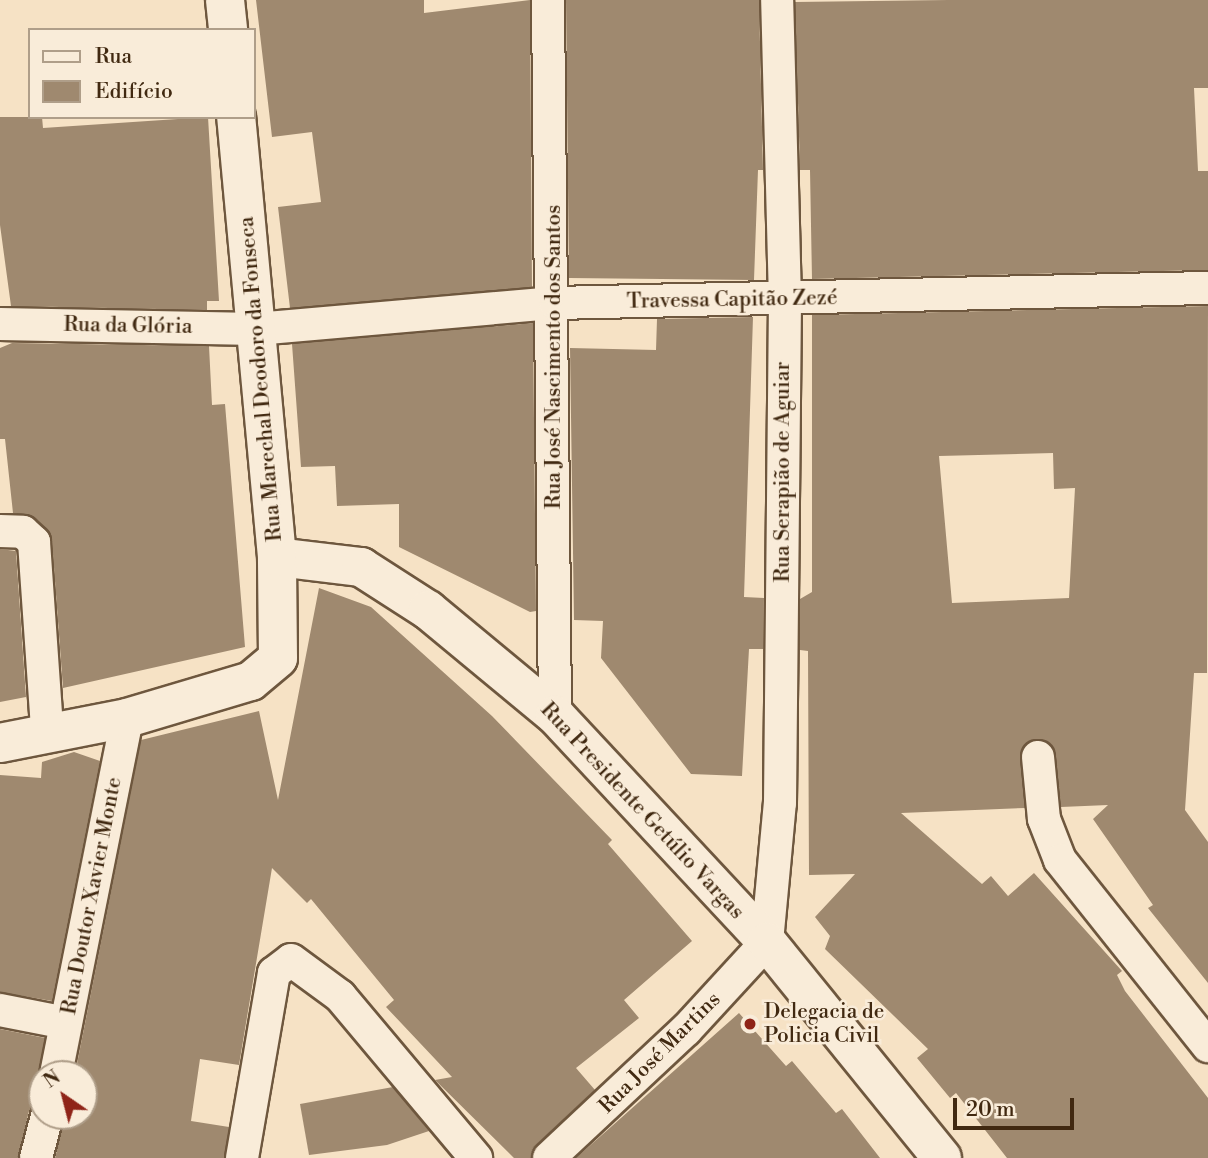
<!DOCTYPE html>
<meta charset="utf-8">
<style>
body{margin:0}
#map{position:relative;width:1208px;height:1158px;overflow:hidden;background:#f6e2c5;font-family:"Libre Bodoni",serif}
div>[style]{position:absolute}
.building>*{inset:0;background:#9f896f}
.roads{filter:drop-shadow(2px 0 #6e573e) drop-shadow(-2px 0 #6e573e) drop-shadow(0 2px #6e573e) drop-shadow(0 -2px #6e573e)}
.minor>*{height:32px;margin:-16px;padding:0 16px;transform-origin:16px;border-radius:16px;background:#f9ecd9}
.tertiary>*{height:38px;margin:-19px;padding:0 19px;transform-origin:19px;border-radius:19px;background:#f9ecd9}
.dots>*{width:19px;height:19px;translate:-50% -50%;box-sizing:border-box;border:4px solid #f9ecd9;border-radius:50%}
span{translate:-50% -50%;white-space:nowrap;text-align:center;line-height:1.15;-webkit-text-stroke:5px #f9ecd9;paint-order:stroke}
.street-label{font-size:21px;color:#412911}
.poi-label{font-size:21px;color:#412911}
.left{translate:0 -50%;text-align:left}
.legend{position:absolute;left:28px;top:28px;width:228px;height:91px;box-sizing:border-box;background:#f9ecd9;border:2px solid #af9e89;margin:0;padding:9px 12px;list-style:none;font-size:21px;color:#412911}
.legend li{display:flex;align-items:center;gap:14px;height:35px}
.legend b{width:35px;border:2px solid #af9e89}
.north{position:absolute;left:28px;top:1060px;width:70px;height:70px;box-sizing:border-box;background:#f9ecd9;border:2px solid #af9e89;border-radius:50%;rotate:325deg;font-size:19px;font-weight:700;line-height:28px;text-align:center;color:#412911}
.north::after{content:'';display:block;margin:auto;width:24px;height:32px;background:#8f2418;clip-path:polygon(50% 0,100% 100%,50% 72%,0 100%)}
.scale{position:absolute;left:953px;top:1098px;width:121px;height:32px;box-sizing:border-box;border:4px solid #412911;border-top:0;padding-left:9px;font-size:21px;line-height:24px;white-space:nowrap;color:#412911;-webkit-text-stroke:5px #f9ecd9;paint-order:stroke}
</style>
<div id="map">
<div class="building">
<div style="clip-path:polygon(256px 0,424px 0,424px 13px,530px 0,532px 287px,290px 308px,278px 207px,321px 202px,312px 132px,272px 137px)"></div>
<div style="clip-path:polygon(566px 0,759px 0,763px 170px,758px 170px,754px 280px,569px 278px)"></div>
<div style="clip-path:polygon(948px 0,1208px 0,1208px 88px,1194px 88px,1198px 171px,1208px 171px,1208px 270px,812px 279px,810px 170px,800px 170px,795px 2px)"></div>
<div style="clip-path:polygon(0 117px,42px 117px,43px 128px,208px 117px,219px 301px,207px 301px,207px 310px,11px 306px,0 225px)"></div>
<div style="clip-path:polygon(evenodd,1208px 306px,1207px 673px,1194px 673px,1185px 810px,1208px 842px,1208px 983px,1148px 908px,1153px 905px,1093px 819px,1108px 805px,1061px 807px,1056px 755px,1046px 741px,1028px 742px,1021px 750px,1025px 808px,901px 813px,982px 884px,991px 876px,1008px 896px,1034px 873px,1122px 971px,1117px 975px,1125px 991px,1208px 1098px,1208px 1158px,1007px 1158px,956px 1093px,950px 1098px,917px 1058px,928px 1049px,825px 949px,830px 936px,815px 917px,855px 874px,809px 875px,808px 651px,800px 650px,800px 599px,812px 592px,812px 315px,1208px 306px,1053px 453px,1054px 489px,1075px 488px,1069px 598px,952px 603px,939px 456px,1053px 453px)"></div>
<div style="clip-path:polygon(753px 317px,744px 597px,764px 598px,763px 649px,749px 649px,742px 776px,691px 774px,601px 658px,603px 621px,574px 620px,570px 348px,656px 350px,657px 319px)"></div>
<div style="clip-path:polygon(533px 323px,536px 611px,530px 612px,399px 547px,399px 504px,337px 506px,335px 466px,301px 467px,292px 344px)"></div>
<div style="clip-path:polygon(12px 343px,209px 346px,212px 405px,225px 404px,245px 647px,63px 688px,52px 541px,35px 518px,13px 513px,5px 439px,0 439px,0 348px)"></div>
<div style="clip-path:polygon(0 549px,16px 551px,26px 697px,0 702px)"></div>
<div style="clip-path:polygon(319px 588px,371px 607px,492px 716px,612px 840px,608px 844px,692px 941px,624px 1000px,639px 1018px,576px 1068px,595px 1090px,536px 1145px,531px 1158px,514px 1158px,435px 1080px,452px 1077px,386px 1007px,394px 1000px,311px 899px,307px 903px,272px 868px,239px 1065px,200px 1059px,191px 1121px,229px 1127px,224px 1158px,55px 1158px,65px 1116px,84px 1116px,84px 1074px,75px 1074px,141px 740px,259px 711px,278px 800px)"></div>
<div style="clip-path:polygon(74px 752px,100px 761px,52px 1001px,0 992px,0 775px,41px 778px,42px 762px)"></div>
<div style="clip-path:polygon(739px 1013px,786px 1066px,792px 1061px,836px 1113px,842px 1109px,880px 1158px,576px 1158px)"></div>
<div style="clip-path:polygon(0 1029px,45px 1038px,38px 1071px,42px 1098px,29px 1111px,18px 1158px,0 1158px)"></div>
<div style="clip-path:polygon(393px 1087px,429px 1131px,387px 1145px,309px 1155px,300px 1104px)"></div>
</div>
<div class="roads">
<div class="minor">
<div style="left:548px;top:0;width:715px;rotate:89.44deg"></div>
<div style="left:0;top:324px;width:256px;rotate:1.1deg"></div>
<div style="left:256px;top:329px;width:300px;rotate:-5deg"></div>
<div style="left:555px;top:303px;width:653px;rotate:-1.32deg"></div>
<div style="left:0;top:531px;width:23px;rotate:2deg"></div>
<div style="left:23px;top:532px;width:15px;rotate:42deg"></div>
<div style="left:34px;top:542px;width:188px;rotate:86deg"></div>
<div style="left:1038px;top:757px;width:62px;rotate:84.5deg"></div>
<div style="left:1044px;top:819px;width:44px;rotate:68.7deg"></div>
<div style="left:1060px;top:860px;width:238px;rotate:51.5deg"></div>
<div style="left:0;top:1010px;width:67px;rotate:11.1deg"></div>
<div style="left:56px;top:1074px;width:363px;rotate:-78.7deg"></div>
<div style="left:36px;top:1158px;width:43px;rotate:-75.3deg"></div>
<div style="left:242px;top:1158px;width:188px;rotate:-80.2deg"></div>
<div style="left:274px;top:973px;width:21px;rotate:-37deg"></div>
<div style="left:291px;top:960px;width:61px;rotate:36.3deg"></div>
<div style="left:340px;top:996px;width:212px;rotate:50deg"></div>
<div style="left:549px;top:1158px;width:187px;rotate:-43.1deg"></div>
<div style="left:686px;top:1030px;width:120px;rotate:-47.4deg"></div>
<div style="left:767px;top:942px;width:140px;rotate:-84.7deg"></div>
<div style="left:780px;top:803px;width:503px;rotate:-89.43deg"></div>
<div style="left:785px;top:300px;width:300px;rotate:-91.5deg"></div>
</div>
<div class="tertiary">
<div style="left:225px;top:0;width:30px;rotate:84deg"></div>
<div style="left:277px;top:557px;width:85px;rotate:6.8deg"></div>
<div style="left:361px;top:567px;width:80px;rotate:32.7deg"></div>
<div style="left:428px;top:610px;width:165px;rotate:39.6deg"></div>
<div style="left:555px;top:715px;width:311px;rotate:47deg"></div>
<div style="left:767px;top:942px;width:278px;rotate:51deg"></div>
<div style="left:0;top:743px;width:129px;rotate:-11.1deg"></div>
<div style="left:127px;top:718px;width:129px;rotate:-16.6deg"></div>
<div style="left:251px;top:681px;width:35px;rotate:-40deg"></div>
<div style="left:278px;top:658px;width:101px;rotate:-90.6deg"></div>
<div style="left:277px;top:557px;width:442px;rotate:-95.3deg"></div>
</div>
</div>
<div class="dots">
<div style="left:750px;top:1024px;background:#8f2418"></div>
</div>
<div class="street-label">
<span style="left:732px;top:300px;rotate:-1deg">Travessa Capitão Zezé</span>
<span style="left:128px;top:326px;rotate:1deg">Rua da Glória</span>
<span style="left:554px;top:357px;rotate:-90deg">Rua José Nascimento dos Santos</span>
<span style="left:261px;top:379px;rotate:-95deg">Rua Marechal Deodoro da Fonseca</span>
<span style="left:783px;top:472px;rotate:-90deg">Rua Serapião de Aguiar</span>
<span style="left:642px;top:811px;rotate:47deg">Rua Presidente Getúlio Vargas</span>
<span style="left:92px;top:896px;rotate:-79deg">Rua Doutor Xavier Monte</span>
<span style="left:660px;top:1053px;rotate:-45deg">Rua José Martins</span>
</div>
<div class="poi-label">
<span class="left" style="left:764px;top:1024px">Delegacia de<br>Policia Civil</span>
</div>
<ul class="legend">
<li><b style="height:9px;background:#f9ecd9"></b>Rua</li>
<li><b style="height:19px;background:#9f896f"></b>Edifício</li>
</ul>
<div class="north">N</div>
<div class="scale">20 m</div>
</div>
